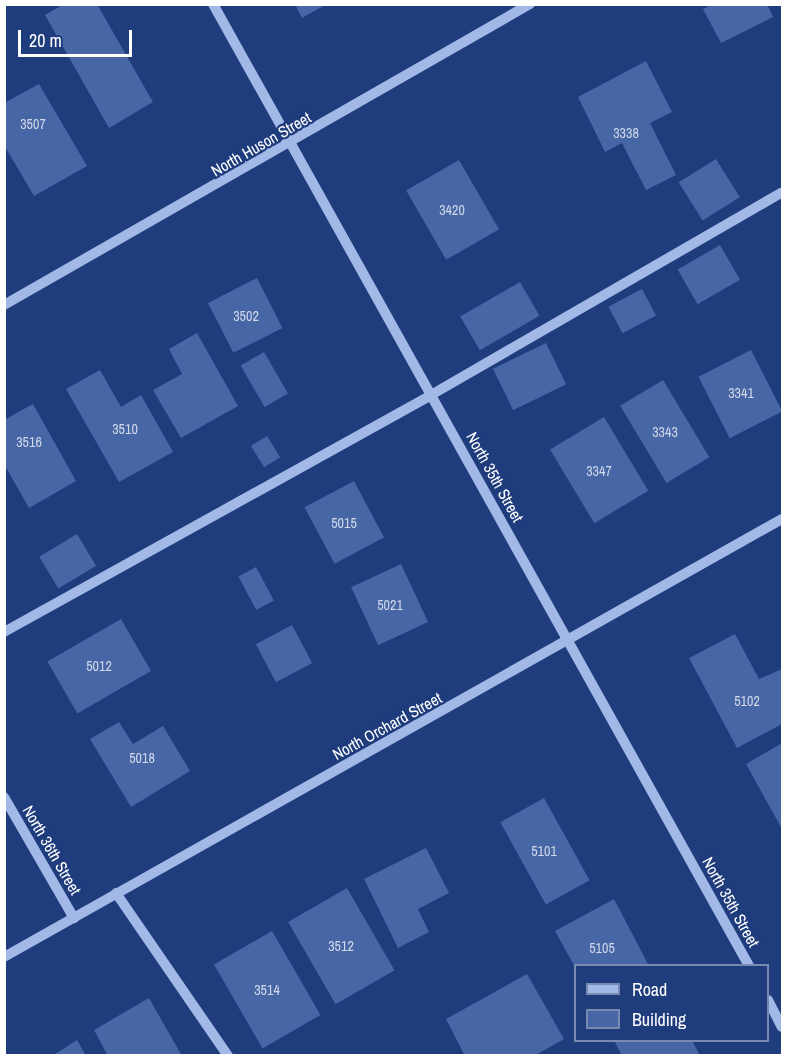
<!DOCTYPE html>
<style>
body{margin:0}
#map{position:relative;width:787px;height:1060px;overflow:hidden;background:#1f3c7d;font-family:"Archivo Narrow",sans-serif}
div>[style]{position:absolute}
.building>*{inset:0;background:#4766a6;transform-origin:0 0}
.minor>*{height:10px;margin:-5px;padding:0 5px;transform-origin:5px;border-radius:5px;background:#a2b8e7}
span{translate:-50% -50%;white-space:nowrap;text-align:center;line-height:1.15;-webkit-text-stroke:4.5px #1f3c7d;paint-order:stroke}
.number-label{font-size:14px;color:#d1d9e9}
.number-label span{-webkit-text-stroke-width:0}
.street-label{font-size:16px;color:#fff}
.frame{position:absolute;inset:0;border:6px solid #fff;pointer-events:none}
.legend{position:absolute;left:574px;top:964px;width:195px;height:78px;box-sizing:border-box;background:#1f3c7d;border:2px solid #798ab1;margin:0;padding:8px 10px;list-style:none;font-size:18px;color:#fff}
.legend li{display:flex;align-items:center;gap:12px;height:30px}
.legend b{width:30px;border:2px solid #798ab1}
.scale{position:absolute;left:18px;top:30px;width:114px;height:27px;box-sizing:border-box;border:3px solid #fff;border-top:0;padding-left:8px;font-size:18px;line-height:21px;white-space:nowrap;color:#fff;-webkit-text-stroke:4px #1f3c7d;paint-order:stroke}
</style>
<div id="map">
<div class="building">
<div style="clip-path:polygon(64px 4px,97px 4px,153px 102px,109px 128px,45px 15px)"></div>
<div style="clip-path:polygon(295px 4px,327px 4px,302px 18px)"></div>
<div style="clip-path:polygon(713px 4px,767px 4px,773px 17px,721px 43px,703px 9px)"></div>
<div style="clip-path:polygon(646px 61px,672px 112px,650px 123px,676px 175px,646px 190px,622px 143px,605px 152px,578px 97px)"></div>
<div style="clip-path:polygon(39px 84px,87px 166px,34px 196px,4px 145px,4px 103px)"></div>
<div style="left:716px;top:159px;width:45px;height:44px;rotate:58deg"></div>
<div style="left:459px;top:160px;width:80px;height:61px;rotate:60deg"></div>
<div style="left:720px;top:245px;width:40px;height:49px;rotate:60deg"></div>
<div style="left:257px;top:278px;width:56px;height:55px;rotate:63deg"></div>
<div style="left:520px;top:282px;width:39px;height:69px;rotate:60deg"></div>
<div style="left:642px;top:289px;width:30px;height:38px;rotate:62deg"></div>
<div style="clip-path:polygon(197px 333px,238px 406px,181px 438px,153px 390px,182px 374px,169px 349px)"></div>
<div style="left:546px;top:343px;width:46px;height:59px;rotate:64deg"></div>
<div style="left:751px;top:350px;width:69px;height:59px;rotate:63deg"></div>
<div style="left:264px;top:352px;width:48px;height:27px;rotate:60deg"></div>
<div style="clip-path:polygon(100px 370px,121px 407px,141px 395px,173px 452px,119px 482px,66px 389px)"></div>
<div style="left:663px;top:380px;width:90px;height:50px;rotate:59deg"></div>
<div style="clip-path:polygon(33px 404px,76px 481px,29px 508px,4px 464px,4px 420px)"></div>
<div style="left:604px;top:417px;width:86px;height:63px;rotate:59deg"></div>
<div style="left:267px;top:436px;width:25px;height:19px;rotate:58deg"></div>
<div style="left:354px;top:481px;width:64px;height:56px;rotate:62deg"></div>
<div style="left:77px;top:534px;width:37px;height:44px;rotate:59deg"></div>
<div style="left:401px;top:564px;width:64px;height:55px;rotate:65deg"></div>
<div style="left:256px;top:567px;width:38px;height:20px;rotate:62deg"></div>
<div style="left:121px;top:619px;width:60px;height:85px;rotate:60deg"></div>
<div style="left:292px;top:625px;width:43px;height:41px;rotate:62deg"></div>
<div style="clip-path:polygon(735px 634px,759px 679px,782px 669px,782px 724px,737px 748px,689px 658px)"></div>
<div style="clip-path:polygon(119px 722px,133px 744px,163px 726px,190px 771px,131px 807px,90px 739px)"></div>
<div style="clip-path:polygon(782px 743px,782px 829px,746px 764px)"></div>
<div style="left:544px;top:798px;width:94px;height:50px;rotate:61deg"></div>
<div style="clip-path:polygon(426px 848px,449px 893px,418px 909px,429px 932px,398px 948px,364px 879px)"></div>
<div style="left:347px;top:888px;width:95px;height:68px;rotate:60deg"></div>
<div style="clip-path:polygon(614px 899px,649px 966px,576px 966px,576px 969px,555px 931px)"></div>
<div style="left:272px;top:931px;width:97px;height:67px;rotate:60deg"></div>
<div style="clip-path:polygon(527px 974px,564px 1039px,534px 1056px,465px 1056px,446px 1019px)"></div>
<div style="clip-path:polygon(149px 998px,182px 1056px,108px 1056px,94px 1030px)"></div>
<div style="clip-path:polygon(77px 1040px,86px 1056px,52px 1056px)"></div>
<div style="clip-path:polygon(614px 1040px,692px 1040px,700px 1056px,622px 1056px)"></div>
</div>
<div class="minor">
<div style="left:213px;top:4px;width:1101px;rotate:60.87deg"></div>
<div style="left:4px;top:305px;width:606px;rotate:-29.78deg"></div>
<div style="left:4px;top:632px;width:488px;rotate:-29deg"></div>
<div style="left:431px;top:395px;width:405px;rotate:-30deg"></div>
<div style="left:4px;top:797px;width:140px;rotate:60deg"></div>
<div style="left:116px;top:893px;width:198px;rotate:55.5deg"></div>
<div style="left:4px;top:957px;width:893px;rotate:-29.38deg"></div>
<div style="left:768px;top:1000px;width:30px;rotate:63deg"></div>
</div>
<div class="number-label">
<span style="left:33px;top:124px">3507</span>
<span style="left:626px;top:133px">3338</span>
<span style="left:452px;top:210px">3420</span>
<span style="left:246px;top:316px">3502</span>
<span style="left:741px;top:393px">3341</span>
<span style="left:125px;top:429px">3510</span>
<span style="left:665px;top:432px">3343</span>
<span style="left:29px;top:442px">3516</span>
<span style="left:599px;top:471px">3347</span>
<span style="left:344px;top:523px">5015</span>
<span style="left:390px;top:605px">5021</span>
<span style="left:99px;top:666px">5012</span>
<span style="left:747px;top:701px">5102</span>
<span style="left:142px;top:758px">5018</span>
<span style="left:544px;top:851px">5101</span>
<span style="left:341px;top:946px">3512</span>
<span style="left:602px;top:948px">5105</span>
<span style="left:267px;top:990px">3514</span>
</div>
<div class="street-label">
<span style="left:261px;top:144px;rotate:-30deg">North Huson Street</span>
<span style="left:495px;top:477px;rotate:61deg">North 35th Street</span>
<span style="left:387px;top:726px;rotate:-29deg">North Orchard Street</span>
<span style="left:52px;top:850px;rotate:60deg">North 36th Street</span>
<span style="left:731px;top:902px;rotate:61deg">North 35th Street</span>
</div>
<div class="frame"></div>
<ul class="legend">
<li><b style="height:8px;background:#a2b8e7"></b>Road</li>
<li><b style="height:16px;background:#4766a6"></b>Building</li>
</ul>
<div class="scale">20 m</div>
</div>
